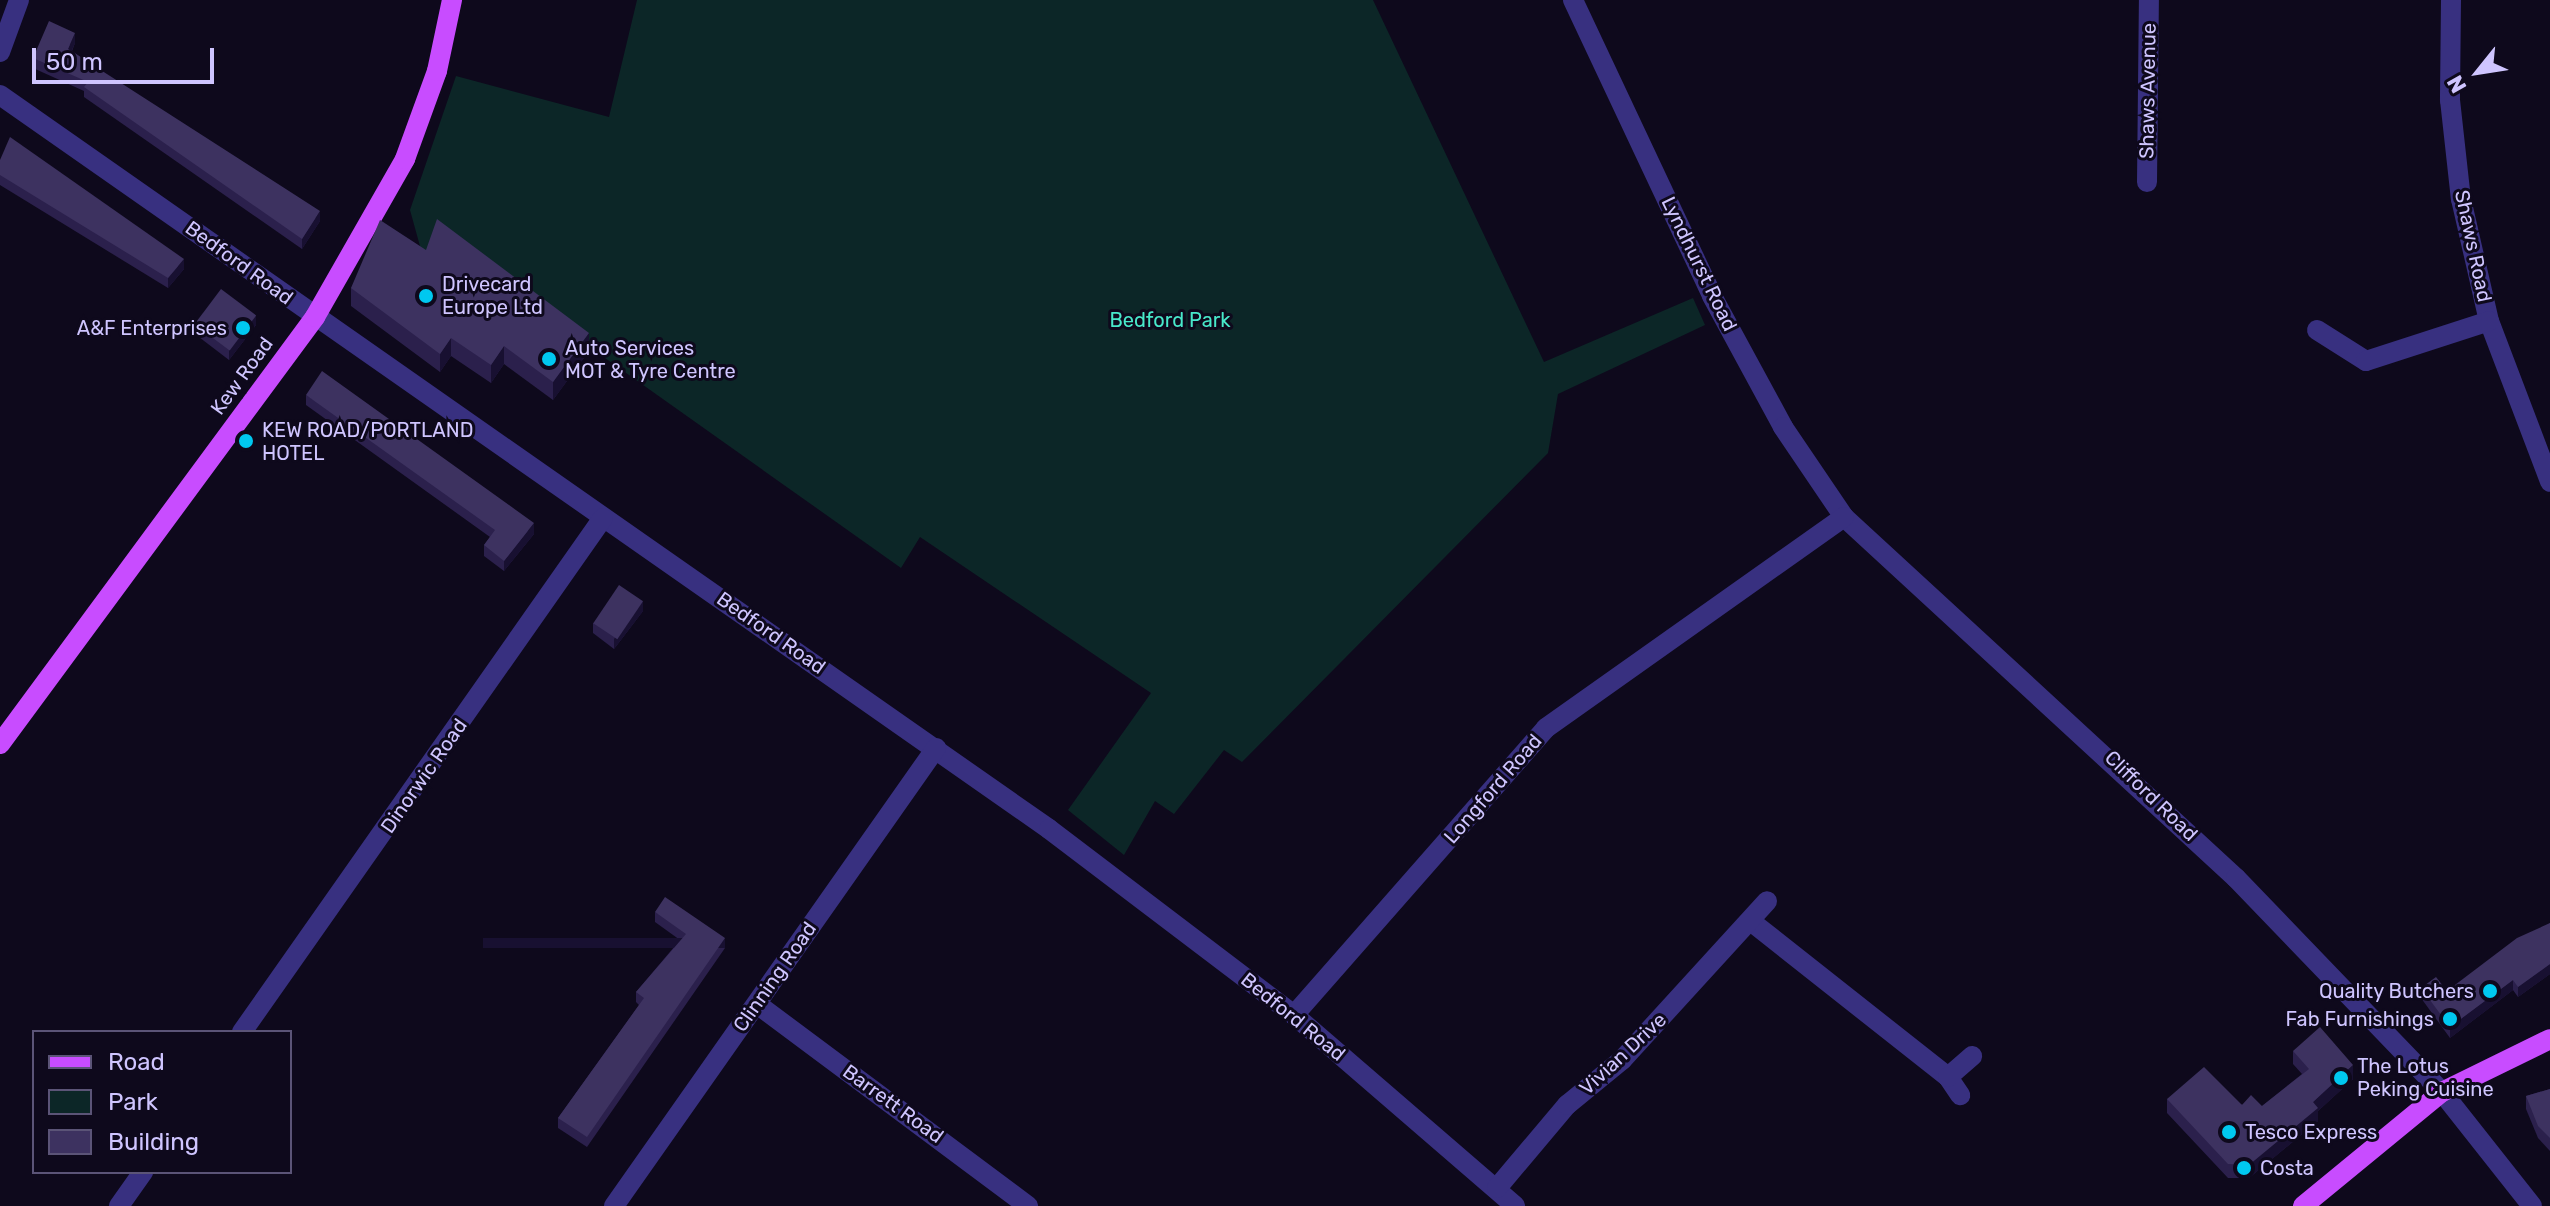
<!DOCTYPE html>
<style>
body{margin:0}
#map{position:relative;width:2550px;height:1206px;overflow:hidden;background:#0e091c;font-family:Rubik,sans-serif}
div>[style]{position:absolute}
.green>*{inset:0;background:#0c2627}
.minor>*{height:20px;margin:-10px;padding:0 10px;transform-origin:10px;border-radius:10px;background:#383080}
.major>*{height:20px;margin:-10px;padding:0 10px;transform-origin:10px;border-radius:10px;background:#c84cff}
.wall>*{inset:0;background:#2b204c}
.shaded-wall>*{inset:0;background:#181031;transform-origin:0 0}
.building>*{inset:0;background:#3d3260;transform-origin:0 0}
.dots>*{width:22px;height:22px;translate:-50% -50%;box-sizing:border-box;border:4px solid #0e091c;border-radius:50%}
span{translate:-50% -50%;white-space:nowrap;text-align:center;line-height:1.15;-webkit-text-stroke:6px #0e091c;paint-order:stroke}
.street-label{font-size:20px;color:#cfc5ff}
.poi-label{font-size:20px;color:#cfc5ff}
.left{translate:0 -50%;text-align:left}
.right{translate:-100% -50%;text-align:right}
.park-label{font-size:20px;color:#48e8ca}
.legend{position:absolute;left:32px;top:1030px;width:260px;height:144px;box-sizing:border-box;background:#0e091c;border:2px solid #5b5477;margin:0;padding:10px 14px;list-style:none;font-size:24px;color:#cfc5ff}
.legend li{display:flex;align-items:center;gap:16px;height:40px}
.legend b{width:40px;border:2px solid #5b5477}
.north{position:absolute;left:2438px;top:32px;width:80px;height:80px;-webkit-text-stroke:6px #0e091c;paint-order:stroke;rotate:240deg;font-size:22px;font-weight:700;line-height:32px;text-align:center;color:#cfc5ff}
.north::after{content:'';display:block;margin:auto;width:28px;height:36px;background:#cfc5ff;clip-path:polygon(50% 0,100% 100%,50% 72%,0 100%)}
.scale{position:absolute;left:32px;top:48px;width:182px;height:36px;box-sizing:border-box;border:4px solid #cfc5ff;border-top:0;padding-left:10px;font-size:24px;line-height:28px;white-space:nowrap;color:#cfc5ff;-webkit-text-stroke:6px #0e091c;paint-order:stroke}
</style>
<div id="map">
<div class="green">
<div style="clip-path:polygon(637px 0,1373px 0,1544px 362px,1693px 298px,1705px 325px,1558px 394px,1548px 453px,1242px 762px,1224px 750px,1174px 814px,1155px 801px,1124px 855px,1068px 810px,1151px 693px,920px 537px,901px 568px,512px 292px,426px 268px,410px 210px,456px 76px,609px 117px)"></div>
</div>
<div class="minor">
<div style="left:1573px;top:0;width:327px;rotate:64.8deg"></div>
<div style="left:1712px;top:296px;width:149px;rotate:61.5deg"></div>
<div style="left:1783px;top:427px;width:109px;rotate:55.9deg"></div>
<div style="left:1844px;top:517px;width:533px;rotate:42.64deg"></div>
<div style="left:2236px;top:878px;width:297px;rotate:46.1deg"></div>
<div style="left:2442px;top:1092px;width:145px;rotate:51.7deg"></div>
<div style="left:2451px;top:0;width:100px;rotate:90.6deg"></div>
<div style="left:2450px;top:100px;width:100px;rotate:83.7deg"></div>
<div style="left:2461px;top:199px;width:125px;rotate:77.1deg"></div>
<div style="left:2489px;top:321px;width:172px;rotate:69.2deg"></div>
<div style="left:0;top:52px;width:55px;rotate:-69.9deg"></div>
<div style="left:0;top:95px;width:1280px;rotate:34.98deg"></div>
<div style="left:1049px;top:829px;width:308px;rotate:37.2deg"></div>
<div style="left:1294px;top:1015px;width:292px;rotate:40.8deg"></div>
<div style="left:2147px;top:182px;width:182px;rotate:-89.4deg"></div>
<div style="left:2317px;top:330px;width:58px;rotate:32.3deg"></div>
<div style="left:2366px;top:361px;width:129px;rotate:-18deg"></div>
<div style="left:1753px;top:923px;width:248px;rotate:38.3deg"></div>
<div style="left:1948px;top:1077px;width:22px;rotate:56deg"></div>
<div style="left:757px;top:1004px;width:338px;rotate:36.7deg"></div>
<div style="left:1294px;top:1015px;width:382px;rotate:-48.7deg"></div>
<div style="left:1546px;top:728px;width:365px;rotate:-35.3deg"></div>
<div style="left:242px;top:1032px;width:628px;rotate:-54.92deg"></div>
<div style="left:1948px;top:1077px;width:32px;rotate:-41deg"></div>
<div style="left:1497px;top:1188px;width:109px;rotate:-49.9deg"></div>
<div style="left:1567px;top:1105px;width:71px;rotate:-39.3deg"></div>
<div style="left:1622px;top:1060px;width:215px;rotate:-47.6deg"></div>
<div style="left:119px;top:1206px;width:42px;rotate:-54.8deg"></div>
<div style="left:614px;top:1206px;width:560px;rotate:-54.89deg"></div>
</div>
<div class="major">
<div style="left:0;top:744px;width:531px;rotate:-53.58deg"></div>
<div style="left:315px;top:317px;width:182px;rotate:-60.3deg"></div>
<div style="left:405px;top:159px;width:94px;rotate:-70deg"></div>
<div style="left:437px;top:71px;width:73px;rotate:-78.1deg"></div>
<div style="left:2303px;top:1206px;width:180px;rotate:-39.4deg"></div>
<div style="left:2442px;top:1092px;width:120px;rotate:-26.1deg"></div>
</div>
<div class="wall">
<div style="clip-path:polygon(75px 43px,72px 51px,320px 221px,302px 249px,84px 97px,84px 91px,33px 68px,33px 58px)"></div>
<div style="clip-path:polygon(0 160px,184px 269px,168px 288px,0 185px)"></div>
<div style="clip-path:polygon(426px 250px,589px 351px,553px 400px,504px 364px,491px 383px,451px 356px,440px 372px,351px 306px,351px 288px)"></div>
<div style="clip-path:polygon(195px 324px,256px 325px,229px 360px,195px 334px)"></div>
<div style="clip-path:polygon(306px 395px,534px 534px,504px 571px,484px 556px,484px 545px,490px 537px,306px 405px)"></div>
<div style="clip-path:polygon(643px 611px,614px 649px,593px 633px,593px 623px)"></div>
<div style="clip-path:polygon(655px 912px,725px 948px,587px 1147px,558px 1128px,558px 1118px,639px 1005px,636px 1002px,636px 992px,680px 940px,655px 922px)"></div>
<div style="clip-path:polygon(2550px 923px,2550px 974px,2518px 997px,2513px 990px,2450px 1038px,2421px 998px,2421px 988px,2447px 991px)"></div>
<div style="clip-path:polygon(2293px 1051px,2353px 1079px,2318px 1111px,2318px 1121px,2249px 1178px,2228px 1178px,2167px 1113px,2167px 1099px,2262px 1106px,2302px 1074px,2293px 1064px)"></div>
<div style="clip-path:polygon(2550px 1089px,2550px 1151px,2538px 1138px,2526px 1109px,2526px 1096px)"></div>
</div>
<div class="shaded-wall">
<div style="clip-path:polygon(75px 33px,75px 43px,68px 59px,68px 49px)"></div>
<div style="clip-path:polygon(320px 211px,320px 221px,302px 249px,302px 239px)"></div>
<div style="clip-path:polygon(184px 259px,184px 269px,168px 288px,168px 278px)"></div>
<div style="clip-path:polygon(256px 315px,256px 325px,229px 360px,229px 350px)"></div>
<div style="clip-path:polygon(589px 333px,589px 351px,553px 400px,553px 382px)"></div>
<div style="clip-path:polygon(451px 338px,451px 356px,440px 372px,440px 354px)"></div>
<div style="clip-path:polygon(504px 346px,504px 364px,491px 383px,491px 365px)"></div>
<div style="clip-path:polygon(534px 523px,534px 534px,504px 571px,504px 561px)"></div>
<div style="clip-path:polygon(643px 601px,643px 611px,614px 649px,614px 639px)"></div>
<div style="left:725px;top:938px;width:10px;height:242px;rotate:90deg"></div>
<div style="clip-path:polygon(2550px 964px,2550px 974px,2518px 997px,2518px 987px)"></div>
<div style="clip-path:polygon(2513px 980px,2513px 990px,2450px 1038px,2450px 1027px)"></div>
<div style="clip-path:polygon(2353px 1065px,2353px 1079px,2318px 1111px,2318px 1121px,2249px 1178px,2249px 1165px,2313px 1102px)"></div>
</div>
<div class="building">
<div style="clip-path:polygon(49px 21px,75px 33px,68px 49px,320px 211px,302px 239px,84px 87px,88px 82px,33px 58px)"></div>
<div style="clip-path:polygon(10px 137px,184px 259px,168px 278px,0 175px,0 160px)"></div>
<div style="clip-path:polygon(437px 219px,589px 333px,553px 382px,504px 346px,491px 365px,451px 338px,440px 354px,351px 288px,380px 220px,426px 250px)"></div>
<div style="left:221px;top:289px;width:44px;height:44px;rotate:37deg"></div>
<div style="clip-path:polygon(322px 371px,534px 523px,504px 561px,484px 545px,495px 530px,306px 395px)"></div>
<div style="left:619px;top:585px;width:29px;height:46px;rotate:34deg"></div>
<div style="clip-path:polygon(665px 897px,725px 938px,587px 1137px,558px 1118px,644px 998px,636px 992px,686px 934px,655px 912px)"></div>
<div style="clip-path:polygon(2550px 923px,2550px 964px,2518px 987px,2513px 980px,2450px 1027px,2421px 988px,2436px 977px,2447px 991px,2517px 938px)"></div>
<div style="clip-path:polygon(2320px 1027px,2353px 1065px,2313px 1102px,2318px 1108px,2249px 1165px,2228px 1164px,2167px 1099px,2204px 1067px,2242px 1105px,2251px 1095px,2262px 1106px,2309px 1069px,2293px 1051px)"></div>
<div style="clip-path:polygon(2550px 1089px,2550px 1138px,2538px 1126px,2526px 1096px)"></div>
</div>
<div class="dots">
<div style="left:426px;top:296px;background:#00c8f0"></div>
<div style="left:243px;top:328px;background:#00c8f0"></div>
<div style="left:549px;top:359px;background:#00c8f0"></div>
<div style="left:246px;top:441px;background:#00c8f0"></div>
<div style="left:2490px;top:991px;background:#00c8f0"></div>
<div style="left:2450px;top:1019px;background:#00c8f0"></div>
<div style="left:2341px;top:1078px;background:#00c8f0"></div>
<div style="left:2229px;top:1132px;background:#00c8f0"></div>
<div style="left:2244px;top:1168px;background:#00c8f0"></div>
</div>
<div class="street-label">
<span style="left:2148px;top:91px;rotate:-89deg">Shaws Avenue</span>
<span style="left:2473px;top:246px;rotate:78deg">Shaws Road</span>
<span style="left:239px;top:263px;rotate:36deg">Bedford Road</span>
<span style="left:1699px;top:264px;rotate:64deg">Lyndhurst Road</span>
<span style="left:242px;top:376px;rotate:-54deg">Kew Road</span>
<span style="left:771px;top:633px;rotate:35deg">Bedford Road</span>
<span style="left:424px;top:776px;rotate:-55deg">Dinorwic Road</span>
<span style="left:1493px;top:789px;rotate:-49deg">Longford Road</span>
<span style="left:2151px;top:796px;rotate:44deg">Clifford Road</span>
<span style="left:775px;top:977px;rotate:-55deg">Clinning Road</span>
<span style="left:1293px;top:1017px;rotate:39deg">Bedford Road</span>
<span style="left:1623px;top:1054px;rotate:-43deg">Vivian Drive</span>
<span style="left:893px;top:1104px;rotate:36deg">Barrett Road</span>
</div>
<div class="poi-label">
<span class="left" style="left:442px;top:296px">Drivecard<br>Europe Ltd</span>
<span class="right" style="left:227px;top:328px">A&amp;F Enterprises</span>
<span class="left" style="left:565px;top:360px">Auto Services<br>MOT &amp; Tyre Centre</span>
<span class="left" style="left:262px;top:442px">KEW ROAD/PORTLAND<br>HOTEL</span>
<span class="right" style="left:2474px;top:991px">Quality Butchers</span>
<span class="right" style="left:2434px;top:1019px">Fab Furnishings</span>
<span class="left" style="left:2357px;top:1078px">The Lotus<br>Peking Cuisine</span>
<span class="left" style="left:2245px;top:1132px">Tesco Express</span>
<span class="left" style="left:2260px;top:1168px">Costa</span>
</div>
<div class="park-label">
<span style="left:1170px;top:320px">Bedford Park</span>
</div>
<ul class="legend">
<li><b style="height:10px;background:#c84cff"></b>Road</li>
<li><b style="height:22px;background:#0c2627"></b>Park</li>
<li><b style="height:22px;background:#3d3260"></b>Building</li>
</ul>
<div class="north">N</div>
<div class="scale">50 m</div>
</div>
